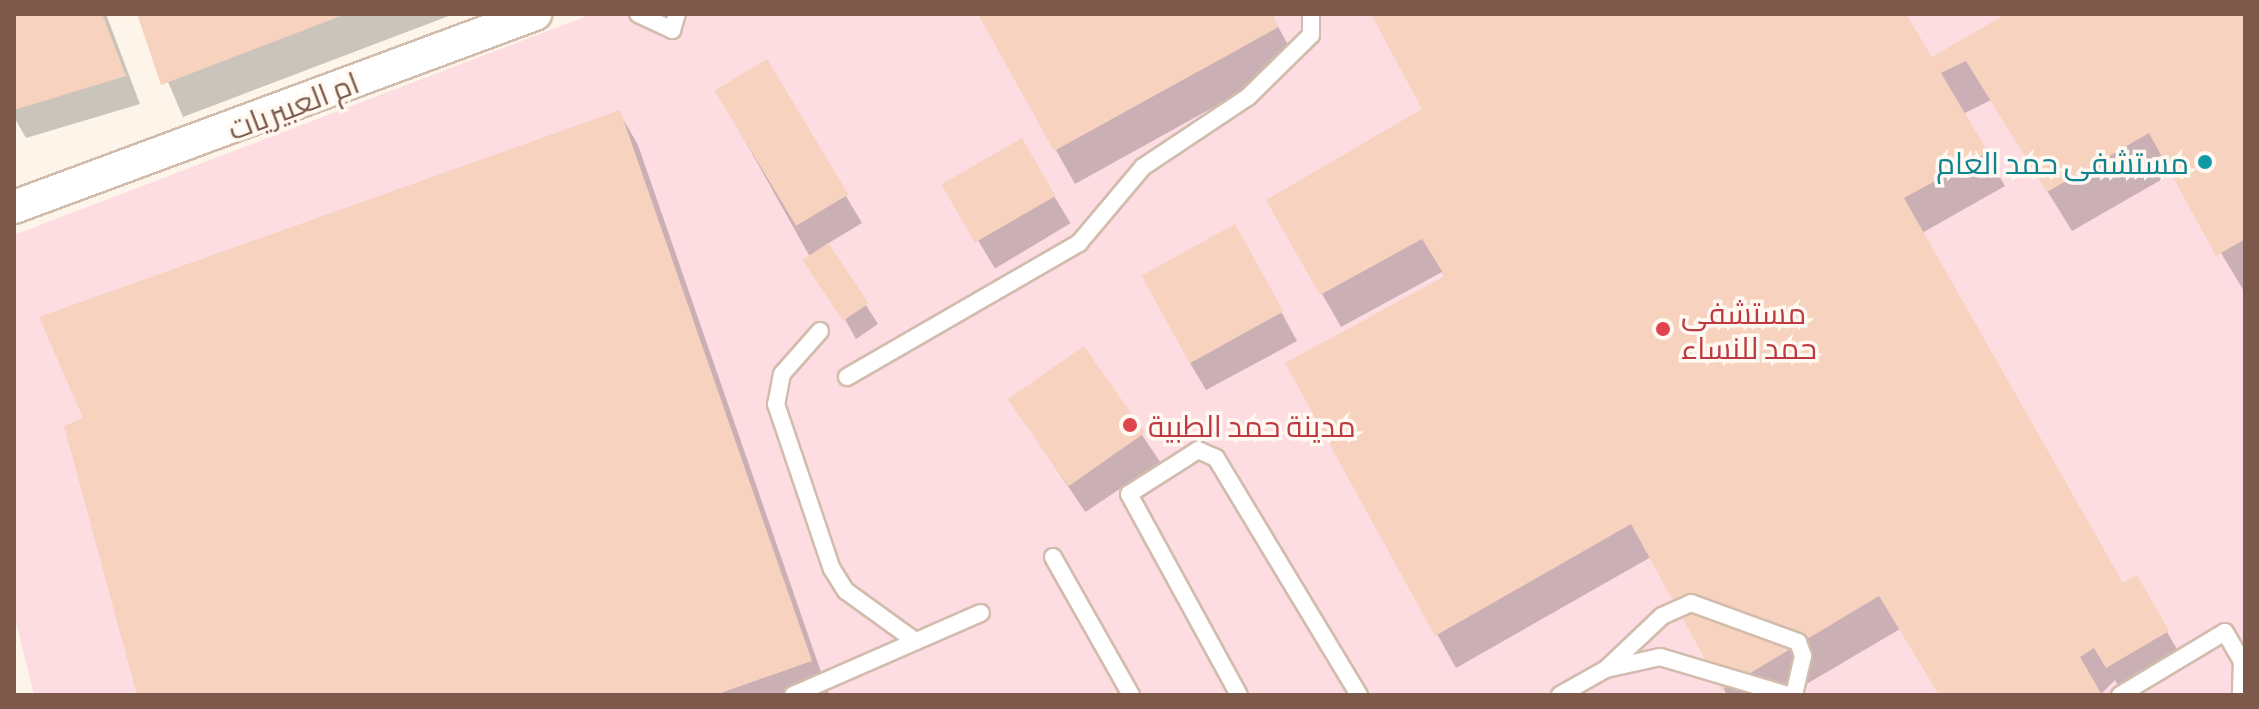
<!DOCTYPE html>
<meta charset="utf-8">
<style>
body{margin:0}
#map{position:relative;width:2259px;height:709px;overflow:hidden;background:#fef5ea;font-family:Commissioner,Cairo,sans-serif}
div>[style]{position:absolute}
.medical>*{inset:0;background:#fddce2}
.shadow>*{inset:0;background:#0003;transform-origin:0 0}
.building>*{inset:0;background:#f6d2bf;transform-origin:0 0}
.roads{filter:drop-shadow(2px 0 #d2bcad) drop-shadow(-2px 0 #d2bcad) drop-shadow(0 2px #d2bcad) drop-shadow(0 -2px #d2bcad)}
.service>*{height:16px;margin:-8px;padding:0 8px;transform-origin:8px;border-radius:8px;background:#fff}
.minor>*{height:32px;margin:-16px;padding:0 16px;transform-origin:16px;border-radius:16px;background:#fff}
.dots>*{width:22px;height:22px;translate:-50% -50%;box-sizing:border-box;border:4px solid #fff9f2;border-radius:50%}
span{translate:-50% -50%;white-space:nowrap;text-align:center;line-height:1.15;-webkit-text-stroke:7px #fff9f2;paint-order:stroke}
.street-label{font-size:30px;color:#7c594a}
.culture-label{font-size:30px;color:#0d838f}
.right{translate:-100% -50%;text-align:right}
.health-label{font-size:30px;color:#be3a42}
.left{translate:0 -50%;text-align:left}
.frame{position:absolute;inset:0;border:16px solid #7c594a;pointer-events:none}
</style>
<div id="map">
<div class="medical">
<div style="clip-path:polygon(592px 14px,2245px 14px,2245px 695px,34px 695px,14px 615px,14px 235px)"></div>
</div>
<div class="shadow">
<div style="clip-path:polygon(14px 14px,106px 14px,140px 104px,26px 138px,14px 117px)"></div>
<div style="clip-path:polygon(139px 14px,454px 14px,183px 117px)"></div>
<div style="clip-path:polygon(980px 14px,1271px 14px,1297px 61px,1075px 184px)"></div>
<div style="clip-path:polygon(1374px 14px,1904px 14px,1931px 60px,2010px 14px,2245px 14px,2245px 293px,2173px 173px,2072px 231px,1991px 100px,1963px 114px,2005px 186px,1922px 233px,2122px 586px,2136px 578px,2186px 665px,2135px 695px,2124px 695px,2115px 680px,2100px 695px,1941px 695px,1900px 629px,1788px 695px,1727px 695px,1651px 557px,1456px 668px,1287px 364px,1446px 278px,1442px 272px,1341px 327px,1269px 201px,1424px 110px)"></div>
<div style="clip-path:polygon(766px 62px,862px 223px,827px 244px,878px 324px,856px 339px,717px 91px)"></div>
<div style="clip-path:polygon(619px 112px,638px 145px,829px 695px,139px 695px)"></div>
<div style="left:1021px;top:141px;width:96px;height:88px;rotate:59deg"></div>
<div style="clip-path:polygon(1250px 254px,1297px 341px,1206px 390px,1190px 363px)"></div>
<div style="left:1084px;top:349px;width:136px;height:90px;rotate:56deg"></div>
</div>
<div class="building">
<div style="clip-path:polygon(14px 14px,102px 14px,126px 76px,14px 110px)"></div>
<div style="clip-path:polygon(137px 14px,346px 14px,161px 85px)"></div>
<div style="clip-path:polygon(978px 14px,1272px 14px,1279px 27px,1054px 151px)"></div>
<div style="clip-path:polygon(1371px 14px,1906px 14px,1932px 57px,2006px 14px,2245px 14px,2245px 239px,2216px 256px,2149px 133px,2047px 192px,1966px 61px,1941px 73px,1988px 152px,1904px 198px,2123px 583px,2137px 575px,2169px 631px,2106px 668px,2094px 648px,2080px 657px,2102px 695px,1939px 695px,1879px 596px,1722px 690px,1631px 524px,1435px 636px,1285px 363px,1445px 276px,1422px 239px,1320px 295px,1266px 200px,1422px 109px)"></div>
<div style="left:767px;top:59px;width:158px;height:61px;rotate:59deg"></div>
<div style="clip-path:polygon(620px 110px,812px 661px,715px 695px,137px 695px,64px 426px,83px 418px,39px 317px)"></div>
<div style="left:1022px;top:138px;width:67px;height:93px;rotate:60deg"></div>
<div style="left:1235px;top:224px;width:100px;height:107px;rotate:61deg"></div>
<div style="left:828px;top:243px;width:73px;height:31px;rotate:56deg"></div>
<div style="left:1084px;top:346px;width:106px;height:93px;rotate:55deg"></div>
</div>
<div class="roads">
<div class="service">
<div style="left:638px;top:14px;width:38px;rotate:25deg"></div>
<div style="left:672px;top:30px;width:17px;rotate:-73deg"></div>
<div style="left:820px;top:331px;width:57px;rotate:131.5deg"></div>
<div style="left:782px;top:374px;width:31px;rotate:101deg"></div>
<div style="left:776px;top:404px;width:174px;rotate:71.3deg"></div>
<div style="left:832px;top:569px;width:26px;rotate:58deg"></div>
<div style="left:846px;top:591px;width:85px;rotate:35.9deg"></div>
<div style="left:847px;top:377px;width:268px;rotate:-30deg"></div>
<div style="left:1079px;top:243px;width:99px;rotate:-49.9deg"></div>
<div style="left:1143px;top:167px;width:126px;rotate:-33.7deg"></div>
<div style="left:1248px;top:97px;width:88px;rotate:-44.5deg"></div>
<div style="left:1311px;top:35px;width:21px;rotate:-90deg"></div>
<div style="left:1053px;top:557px;width:159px;rotate:60.5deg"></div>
<div style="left:1606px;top:669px;width:77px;rotate:-43.4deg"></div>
<div style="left:1662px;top:616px;width:32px;rotate:-24deg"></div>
<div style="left:1691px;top:603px;width:114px;rotate:20deg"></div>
<div style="left:1798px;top:642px;width:15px;rotate:70deg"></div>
<div style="left:1803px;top:656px;width:40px;rotate:103deg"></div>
<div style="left:793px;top:695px;width:205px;rotate:-23.6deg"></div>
<div style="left:1239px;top:695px;width:229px;rotate:-118.7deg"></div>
<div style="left:1129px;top:494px;width:82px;rotate:-32.5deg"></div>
<div style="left:1198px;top:450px;width:20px;rotate:24deg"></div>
<div style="left:1216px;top:458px;width:277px;rotate:58.9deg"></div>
<div style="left:1560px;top:695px;width:53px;rotate:-29.5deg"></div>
<div style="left:1606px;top:669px;width:55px;rotate:-12.5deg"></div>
<div style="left:1660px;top:657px;width:134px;rotate:16.5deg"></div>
<div style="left:2120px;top:695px;width:122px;rotate:-31deg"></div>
<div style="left:2225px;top:632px;width:34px;rotate:60deg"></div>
<div style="left:2242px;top:661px;width:34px;rotate:92deg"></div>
</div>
<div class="minor">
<div style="left:14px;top:207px;width:556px;rotate:-20.33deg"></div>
</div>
</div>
<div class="dots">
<div style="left:2205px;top:162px;background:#0f9aa8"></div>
<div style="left:1663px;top:329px;background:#e0444e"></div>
<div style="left:1130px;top:425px;background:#e0444e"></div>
</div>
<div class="street-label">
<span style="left:293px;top:105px;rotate:-21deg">ام العبيريات</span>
</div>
<div class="culture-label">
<span class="right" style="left:2189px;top:162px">مستشفى حمد العام</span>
</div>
<div class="health-label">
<span class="left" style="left:1681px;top:329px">مستشفى<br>حمد للنساء</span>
<span class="left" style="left:1148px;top:425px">مدينة حمد الطبية</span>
</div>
<div class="frame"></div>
</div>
